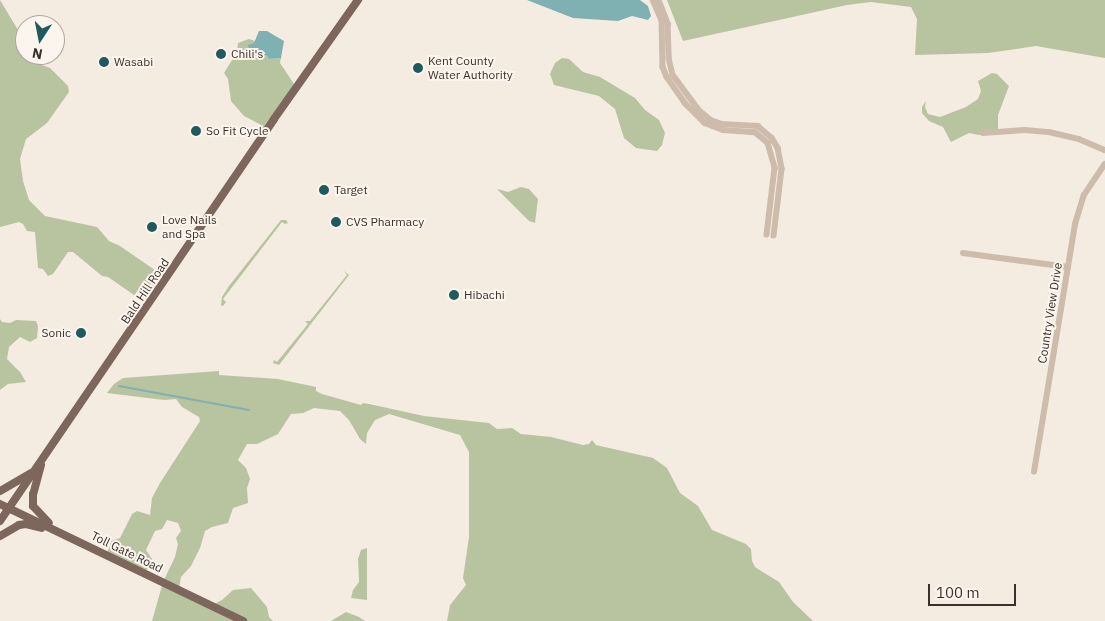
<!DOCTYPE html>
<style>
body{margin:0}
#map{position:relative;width:1105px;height:621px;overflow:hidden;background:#f4ebe1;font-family:"IBM Plex Sans",sans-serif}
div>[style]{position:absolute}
.green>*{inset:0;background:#b8c4a0}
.water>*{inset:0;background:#7fb0b2}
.stream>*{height:2px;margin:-1px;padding:0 1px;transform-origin:1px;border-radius:1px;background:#7fb0b2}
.minor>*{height:5.5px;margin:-2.75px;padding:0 2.75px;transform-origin:2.75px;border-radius:2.75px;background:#cdbbac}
.major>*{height:8px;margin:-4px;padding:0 4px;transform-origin:4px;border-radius:4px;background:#7d675c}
.dots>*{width:14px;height:14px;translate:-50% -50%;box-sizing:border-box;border:2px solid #fbf5ee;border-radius:50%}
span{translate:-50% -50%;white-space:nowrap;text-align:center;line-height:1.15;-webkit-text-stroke:4px #fbf5ee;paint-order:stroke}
.poi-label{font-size:12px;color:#3b302b}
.left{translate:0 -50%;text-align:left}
.right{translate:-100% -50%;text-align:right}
.street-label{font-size:12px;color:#3b302b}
.north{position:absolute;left:15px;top:15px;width:50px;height:50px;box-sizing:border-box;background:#fbf5ee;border:1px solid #aea6a0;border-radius:50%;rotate:191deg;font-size:14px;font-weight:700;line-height:20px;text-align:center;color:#3b302b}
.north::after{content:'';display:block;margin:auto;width:18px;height:22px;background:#1f5a5e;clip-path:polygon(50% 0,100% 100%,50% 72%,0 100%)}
.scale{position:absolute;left:928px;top:584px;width:88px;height:22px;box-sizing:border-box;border:2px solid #3b302b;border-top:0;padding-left:6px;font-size:15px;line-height:18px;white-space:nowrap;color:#3b302b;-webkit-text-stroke:4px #fbf5ee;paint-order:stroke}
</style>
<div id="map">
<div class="green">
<div style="clip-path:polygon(0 0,18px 30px,25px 35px,25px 55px,30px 55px,39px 64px,50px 68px,68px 86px,69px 92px,47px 123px,26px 139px,20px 159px,23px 181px,29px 200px,45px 216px,97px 227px,109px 241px,120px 246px,168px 279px,150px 306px,108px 277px,102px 276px,73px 252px,68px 252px,53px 274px,48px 276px,43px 269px,38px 268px,35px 232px,27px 231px,23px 224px,19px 222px,0 227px)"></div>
<div style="clip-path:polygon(667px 0,1105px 0,1105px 58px,1036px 46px,988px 53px,915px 55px,917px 19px,911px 7px,871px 2px,847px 5px,683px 41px)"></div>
<div style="clip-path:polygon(249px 39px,255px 41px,260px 54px,266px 55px,269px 59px,281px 58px,280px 63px,294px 84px,264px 134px,261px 125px,244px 116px,231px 101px,228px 79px,224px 73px,237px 52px,238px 43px)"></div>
<div style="clip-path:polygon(562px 58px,569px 59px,583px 72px,600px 77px,635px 98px,645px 110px,659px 120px,665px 133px,662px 145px,657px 151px,636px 148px,624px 138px,615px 109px,599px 96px,554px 85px,550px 74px,555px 63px)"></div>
<div style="clip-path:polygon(992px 73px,997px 74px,1009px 86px,998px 115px,998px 131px,979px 135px,969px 133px,951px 142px,943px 127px,929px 121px,922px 113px,922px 107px,926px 101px,925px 107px,928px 114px,940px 117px,966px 107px,978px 99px,981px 91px,978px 81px)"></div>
<div style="clip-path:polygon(521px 187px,529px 189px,538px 199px,535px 223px,529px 221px,497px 189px,508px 192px)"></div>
<div style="clip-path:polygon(281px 220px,286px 220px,288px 223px,285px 224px,282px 222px,223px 299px,226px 302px,223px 306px,221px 305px,222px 297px,229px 286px)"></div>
<div style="clip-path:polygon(344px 271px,349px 275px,279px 365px,273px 363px,274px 360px,277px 362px,308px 324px,305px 321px,310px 321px,347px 275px)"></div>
<div style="clip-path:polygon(0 319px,2px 322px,10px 323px,16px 320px,36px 321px,38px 326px,37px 338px,30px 342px,20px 337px,9px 347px,7px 359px,20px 372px,26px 382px,8px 384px,0 390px)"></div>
<div style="clip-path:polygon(219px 371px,219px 375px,278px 379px,316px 387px,316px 391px,322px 394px,361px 405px,363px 403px,369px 404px,424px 416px,489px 423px,497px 429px,512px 428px,521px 434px,551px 437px,583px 445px,589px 444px,592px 440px,596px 445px,653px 458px,667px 468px,680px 493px,698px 506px,712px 530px,746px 544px,751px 549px,752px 561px,755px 567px,779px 582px,793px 602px,813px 621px,447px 621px,450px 605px,466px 585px,463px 578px,469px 537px,469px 452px,460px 435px,389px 414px,375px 420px,367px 433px,366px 444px,360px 439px,349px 420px,340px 411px,314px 408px,303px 413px,291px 414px,278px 434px,257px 444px,247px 444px,238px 460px,246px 468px,250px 479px,247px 488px,248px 503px,233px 508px,228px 523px,212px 527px,205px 531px,200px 548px,191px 566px,181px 577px,179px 589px,212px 605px,222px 600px,233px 590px,251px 588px,267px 607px,269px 617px,273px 621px,152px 621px,163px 582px,175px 557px,178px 544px,176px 538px,181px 531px,178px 523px,167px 520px,162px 529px,155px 531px,146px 550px,152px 559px,145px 573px,107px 554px,111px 541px,120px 538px,132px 514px,137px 511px,150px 515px,152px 498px,160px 483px,200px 421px,199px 417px,182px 407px,176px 399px,164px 400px,107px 393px,114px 384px,123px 378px)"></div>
<div style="clip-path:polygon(367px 548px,367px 600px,351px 598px,353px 590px,359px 582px,358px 559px,361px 550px)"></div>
<div style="clip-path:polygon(346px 612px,359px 617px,365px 621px,331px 621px)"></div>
</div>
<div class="water">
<div style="clip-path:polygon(527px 0,640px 0,648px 6px,651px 16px,648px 20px,632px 16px,618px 21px,573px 18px)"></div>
<div style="clip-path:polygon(259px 31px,267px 31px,284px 41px,281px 58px,269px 59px,266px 55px,256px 56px,250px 53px,248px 45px,254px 43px)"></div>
</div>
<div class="stream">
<div style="left:119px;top:386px;width:132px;rotate:10.5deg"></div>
</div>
<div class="minor">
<div style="left:653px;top:0;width:22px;rotate:66deg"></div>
<div style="left:662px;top:20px;width:47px;rotate:88.8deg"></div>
<div style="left:663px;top:67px;width:11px;rotate:68deg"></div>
<div style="left:667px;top:77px;width:32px;rotate:55deg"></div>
<div style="left:685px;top:103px;width:28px;rotate:45deg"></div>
<div style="left:705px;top:123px;width:19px;rotate:21deg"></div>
<div style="left:723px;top:130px;width:32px;rotate:4deg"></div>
<div style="left:755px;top:132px;width:17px;rotate:40deg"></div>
<div style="left:768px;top:143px;width:26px;rotate:74deg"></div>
<div style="left:775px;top:168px;width:67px;rotate:96.8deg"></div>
<div style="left:659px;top:0;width:26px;rotate:69deg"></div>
<div style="left:668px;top:24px;width:34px;rotate:88deg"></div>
<div style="left:669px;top:58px;width:17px;rotate:77deg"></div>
<div style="left:673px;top:75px;width:44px;rotate:53.4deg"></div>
<div style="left:699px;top:110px;width:16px;rotate:40deg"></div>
<div style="left:711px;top:120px;width:12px;rotate:20deg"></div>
<div style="left:722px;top:124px;width:36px;rotate:3deg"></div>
<div style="left:758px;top:126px;width:18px;rotate:41deg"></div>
<div style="left:772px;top:138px;width:12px;rotate:59deg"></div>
<div style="left:778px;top:148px;width:21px;rotate:79deg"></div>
<div style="left:782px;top:169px;width:67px;rotate:96.8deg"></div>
<div style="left:983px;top:133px;width:42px;rotate:-4.1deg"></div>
<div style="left:1025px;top:130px;width:24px;rotate:5deg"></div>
<div style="left:1049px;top:132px;width:31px;rotate:13deg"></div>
<div style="left:1079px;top:139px;width:28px;rotate:23deg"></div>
<div style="left:963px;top:253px;width:106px;rotate:7.6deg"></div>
<div style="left:1034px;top:472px;width:251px;rotate:-80.6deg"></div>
<div style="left:1075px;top:224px;width:30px;rotate:-73deg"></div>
<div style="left:1084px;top:195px;width:37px;rotate:-56deg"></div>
</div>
<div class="major">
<div style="left:41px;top:465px;width:30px;rotate:105deg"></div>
<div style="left:33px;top:494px;width:12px;rotate:90deg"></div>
<div style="left:33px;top:506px;width:23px;rotate:47deg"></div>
<div style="left:0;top:491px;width:36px;rotate:-30deg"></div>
<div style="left:0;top:504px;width:270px;rotate:25.7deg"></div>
<div style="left:0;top:521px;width:486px;rotate:-55.7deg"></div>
<div style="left:274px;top:119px;width:146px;rotate:-54.8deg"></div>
<div style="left:0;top:536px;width:22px;rotate:-30deg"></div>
<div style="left:19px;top:525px;width:7px;rotate:-8deg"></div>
<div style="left:26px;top:524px;width:16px;rotate:14deg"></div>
</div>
<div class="dots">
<div style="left:221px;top:54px;background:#1f5a5e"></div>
<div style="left:104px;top:62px;background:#1f5a5e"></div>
<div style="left:418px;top:68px;background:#1f5a5e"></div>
<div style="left:196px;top:131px;background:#1f5a5e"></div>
<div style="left:324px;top:190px;background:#1f5a5e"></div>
<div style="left:336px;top:222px;background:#1f5a5e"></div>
<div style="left:152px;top:227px;background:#1f5a5e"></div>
<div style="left:454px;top:295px;background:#1f5a5e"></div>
<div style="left:81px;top:333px;background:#1f5a5e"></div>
</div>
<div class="poi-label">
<span class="left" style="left:231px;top:54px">Chili's</span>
<span class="left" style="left:428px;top:68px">Kent County<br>Water Authority</span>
<span class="left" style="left:114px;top:62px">Wasabi</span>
<span class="left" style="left:206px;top:131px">So Fit Cycle</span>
<span class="left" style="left:334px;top:190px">Target</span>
<span class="left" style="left:162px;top:227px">Love Nails<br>and Spa</span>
<span class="left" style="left:346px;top:222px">CVS Pharmacy</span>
<span class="left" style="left:464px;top:295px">Hibachi</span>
<span class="right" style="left:71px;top:333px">Sonic</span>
</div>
<div class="street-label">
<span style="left:145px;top:291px;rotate:-56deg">Bald Hill Road</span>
<span style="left:1050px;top:313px;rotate:-81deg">Country View Drive</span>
<span style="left:127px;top:552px;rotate:26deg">Toll Gate Road</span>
</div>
<div class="north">N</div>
<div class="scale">100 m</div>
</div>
